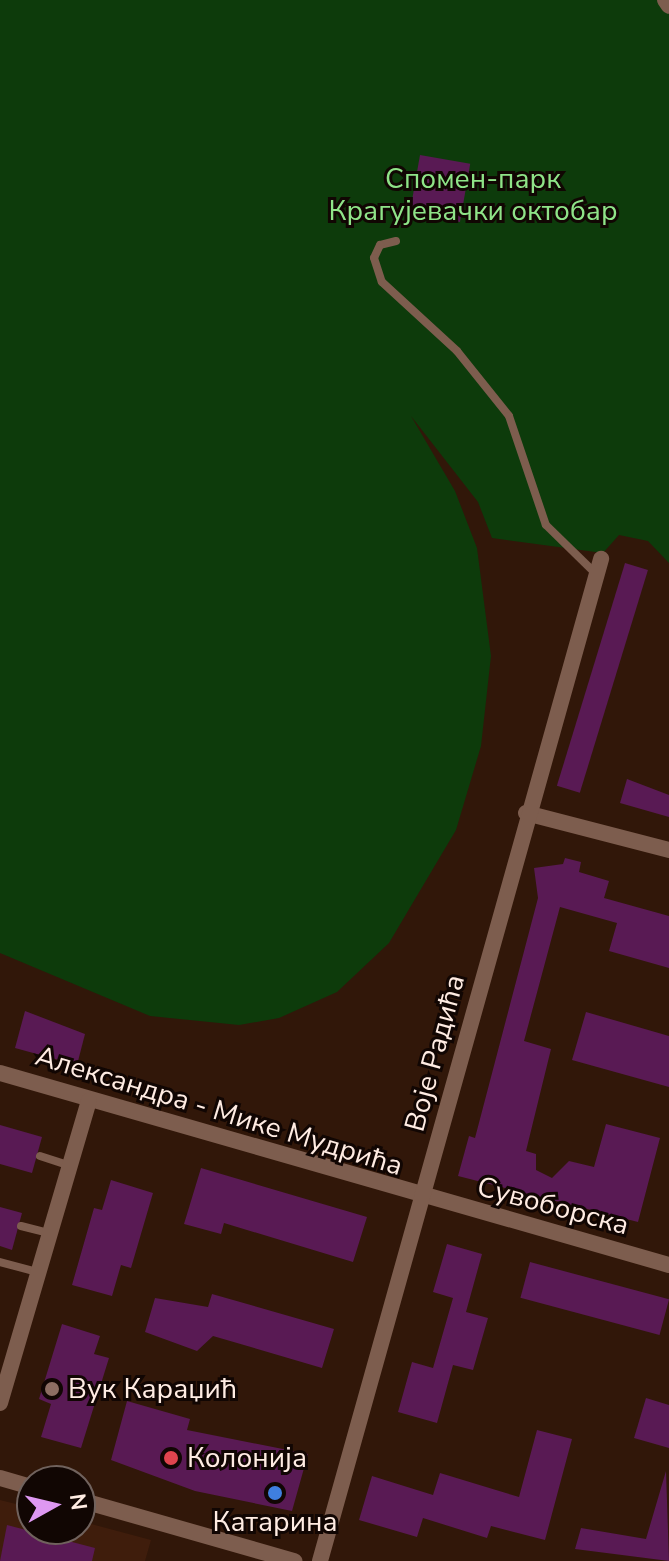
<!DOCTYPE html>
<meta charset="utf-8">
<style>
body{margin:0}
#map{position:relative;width:669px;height:1561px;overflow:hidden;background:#311709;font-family:"Nunito Sans",sans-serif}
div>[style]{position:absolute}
.built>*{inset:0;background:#3f1d0c}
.green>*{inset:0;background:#0d3b0b}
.building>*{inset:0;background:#591a54;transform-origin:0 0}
.service>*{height:8px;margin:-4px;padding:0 4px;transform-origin:4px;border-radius:4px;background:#7d5d4e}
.minor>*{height:16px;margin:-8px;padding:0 8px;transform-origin:8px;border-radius:8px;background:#7d5d4e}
.dots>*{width:22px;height:22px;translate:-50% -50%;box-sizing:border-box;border:4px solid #110603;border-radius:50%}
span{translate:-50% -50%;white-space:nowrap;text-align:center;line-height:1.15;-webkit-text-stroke:6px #110603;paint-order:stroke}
.park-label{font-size:28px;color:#8fe488}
.street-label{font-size:28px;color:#ffece3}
.poi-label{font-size:28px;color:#ffece3}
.left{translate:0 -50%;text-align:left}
.north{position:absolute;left:16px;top:1465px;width:80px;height:80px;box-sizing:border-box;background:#110603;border:2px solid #70625d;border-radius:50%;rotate:82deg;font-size:22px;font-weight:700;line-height:32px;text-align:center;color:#ffece3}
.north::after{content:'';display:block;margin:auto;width:28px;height:36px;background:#de98f2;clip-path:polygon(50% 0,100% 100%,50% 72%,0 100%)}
</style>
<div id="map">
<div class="built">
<div style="clip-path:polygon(0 1500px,32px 1508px,32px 1529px,80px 1529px,80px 1521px,151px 1540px,145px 1561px,0 1561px)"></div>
</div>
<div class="green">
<div style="clip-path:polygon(0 0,669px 0,669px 563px,648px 541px,619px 535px,603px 553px,492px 538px,478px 502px,411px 416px,455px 491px,477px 548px,491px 656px,481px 746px,456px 830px,389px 943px,337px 992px,279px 1018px,239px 1025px,150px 1016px,0 953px)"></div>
</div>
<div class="building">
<div style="left:420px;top:155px;width:51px;height:59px;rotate:10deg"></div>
<div style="left:625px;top:563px;width:24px;height:233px;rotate:17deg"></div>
<div style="clip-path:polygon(627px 779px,669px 795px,669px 817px,620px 803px)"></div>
<div style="clip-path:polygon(565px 858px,581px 862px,579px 872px,609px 881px,604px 898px,669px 916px,669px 968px,609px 951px,617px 923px,560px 907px,524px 1041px,551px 1049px,526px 1151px,536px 1154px,536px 1170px,552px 1178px,569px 1161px,594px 1167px,606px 1124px,660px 1138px,638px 1222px,458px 1176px,469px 1136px,475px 1138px,538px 898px,534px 868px,563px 864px)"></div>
<div style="clip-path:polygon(25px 1011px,85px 1034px,77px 1065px,15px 1048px)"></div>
<div style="clip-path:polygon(586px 1012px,669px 1036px,669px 1087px,572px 1060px)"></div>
<div style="clip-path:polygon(0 1125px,42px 1137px,32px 1173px,0 1164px)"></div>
<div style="clip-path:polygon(201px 1168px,367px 1217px,353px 1262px,224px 1223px,221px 1234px,184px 1224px)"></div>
<div style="clip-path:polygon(111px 1180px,153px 1193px,131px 1268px,121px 1265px,112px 1296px,72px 1285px,94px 1208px,102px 1210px)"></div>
<div style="clip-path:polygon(0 1207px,22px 1213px,12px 1250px,0 1246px)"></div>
<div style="clip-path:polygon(447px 1244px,482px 1254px,466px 1312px,488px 1318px,473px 1370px,453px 1365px,437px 1423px,398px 1412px,412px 1362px,433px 1368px,453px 1298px,433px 1292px)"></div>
<div style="left:530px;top:1262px;width:144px;height:37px;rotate:15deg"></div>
<div style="clip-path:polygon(212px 1294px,334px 1329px,322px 1368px,213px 1336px,197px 1351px,145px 1332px,155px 1298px,208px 1307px)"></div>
<div style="clip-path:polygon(62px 1324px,100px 1336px,94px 1354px,109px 1358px,81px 1448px,41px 1437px,51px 1404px,39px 1399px)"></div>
<div style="clip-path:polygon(646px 1398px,669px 1405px,669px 1448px,634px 1438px)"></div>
<div style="clip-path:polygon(127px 1401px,190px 1419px,187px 1430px,308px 1454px,292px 1511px,195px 1491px,111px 1460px)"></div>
<div style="clip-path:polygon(537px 1430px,572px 1439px,545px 1540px,491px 1526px,487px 1538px,423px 1518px,417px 1537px,359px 1520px,372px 1476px,433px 1495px,440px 1473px,519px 1497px)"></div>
<div style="clip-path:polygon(666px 1471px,669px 1561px,575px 1549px,581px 1528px,646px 1539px)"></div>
<div style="clip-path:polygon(7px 1525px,95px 1548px,92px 1561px,0 1561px)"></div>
</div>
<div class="service">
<div style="left:396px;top:241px;width:16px;rotate:166deg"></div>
<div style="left:380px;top:245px;width:14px;rotate:115deg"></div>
<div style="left:374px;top:258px;width:25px;rotate:72deg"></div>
<div style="left:382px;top:282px;width:102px;rotate:42.6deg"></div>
<div style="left:457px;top:351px;width:83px;rotate:51.3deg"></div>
<div style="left:509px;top:416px;width:115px;rotate:71.3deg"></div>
<div style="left:546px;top:525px;width:70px;rotate:44.4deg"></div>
<div style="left:40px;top:1156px;width:32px;rotate:18deg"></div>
<div style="left:21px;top:1226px;width:30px;rotate:14deg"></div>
<div style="left:0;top:1262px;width:39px;rotate:15deg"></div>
</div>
<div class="minor">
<div style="left:665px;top:0;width:7px;rotate:56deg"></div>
<div style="left:526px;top:813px;width:148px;rotate:14.5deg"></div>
<div style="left:0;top:1073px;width:696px;rotate:16.01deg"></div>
<div style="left:0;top:1403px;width:315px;rotate:-73.6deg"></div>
<div style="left:0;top:1478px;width:33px;rotate:16deg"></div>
<div style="left:80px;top:1500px;width:223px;rotate:15.9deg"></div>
<div style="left:320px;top:1561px;width:1041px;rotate:-74.33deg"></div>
</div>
<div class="dots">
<div style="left:52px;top:1389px;background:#8d6e63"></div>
<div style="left:171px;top:1458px;background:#e0444e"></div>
<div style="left:275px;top:1493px;background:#3f7fe0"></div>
</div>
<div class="park-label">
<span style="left:473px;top:195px">Спомен-парк<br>Крагујевачки октобар</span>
</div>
<div class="street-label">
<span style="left:435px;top:1053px;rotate:-75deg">Воје Радића</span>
<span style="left:219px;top:1111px;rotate:17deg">Александра - Мике Мудрића</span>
<span style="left:553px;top:1206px;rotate:15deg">Сувоборска</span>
</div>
<div class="poi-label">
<span class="left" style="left:68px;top:1389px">Вук Караџић</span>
<span class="left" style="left:187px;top:1458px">Колонија</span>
<span style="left:275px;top:1522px">Катарина</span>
</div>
<div class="north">N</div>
</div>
